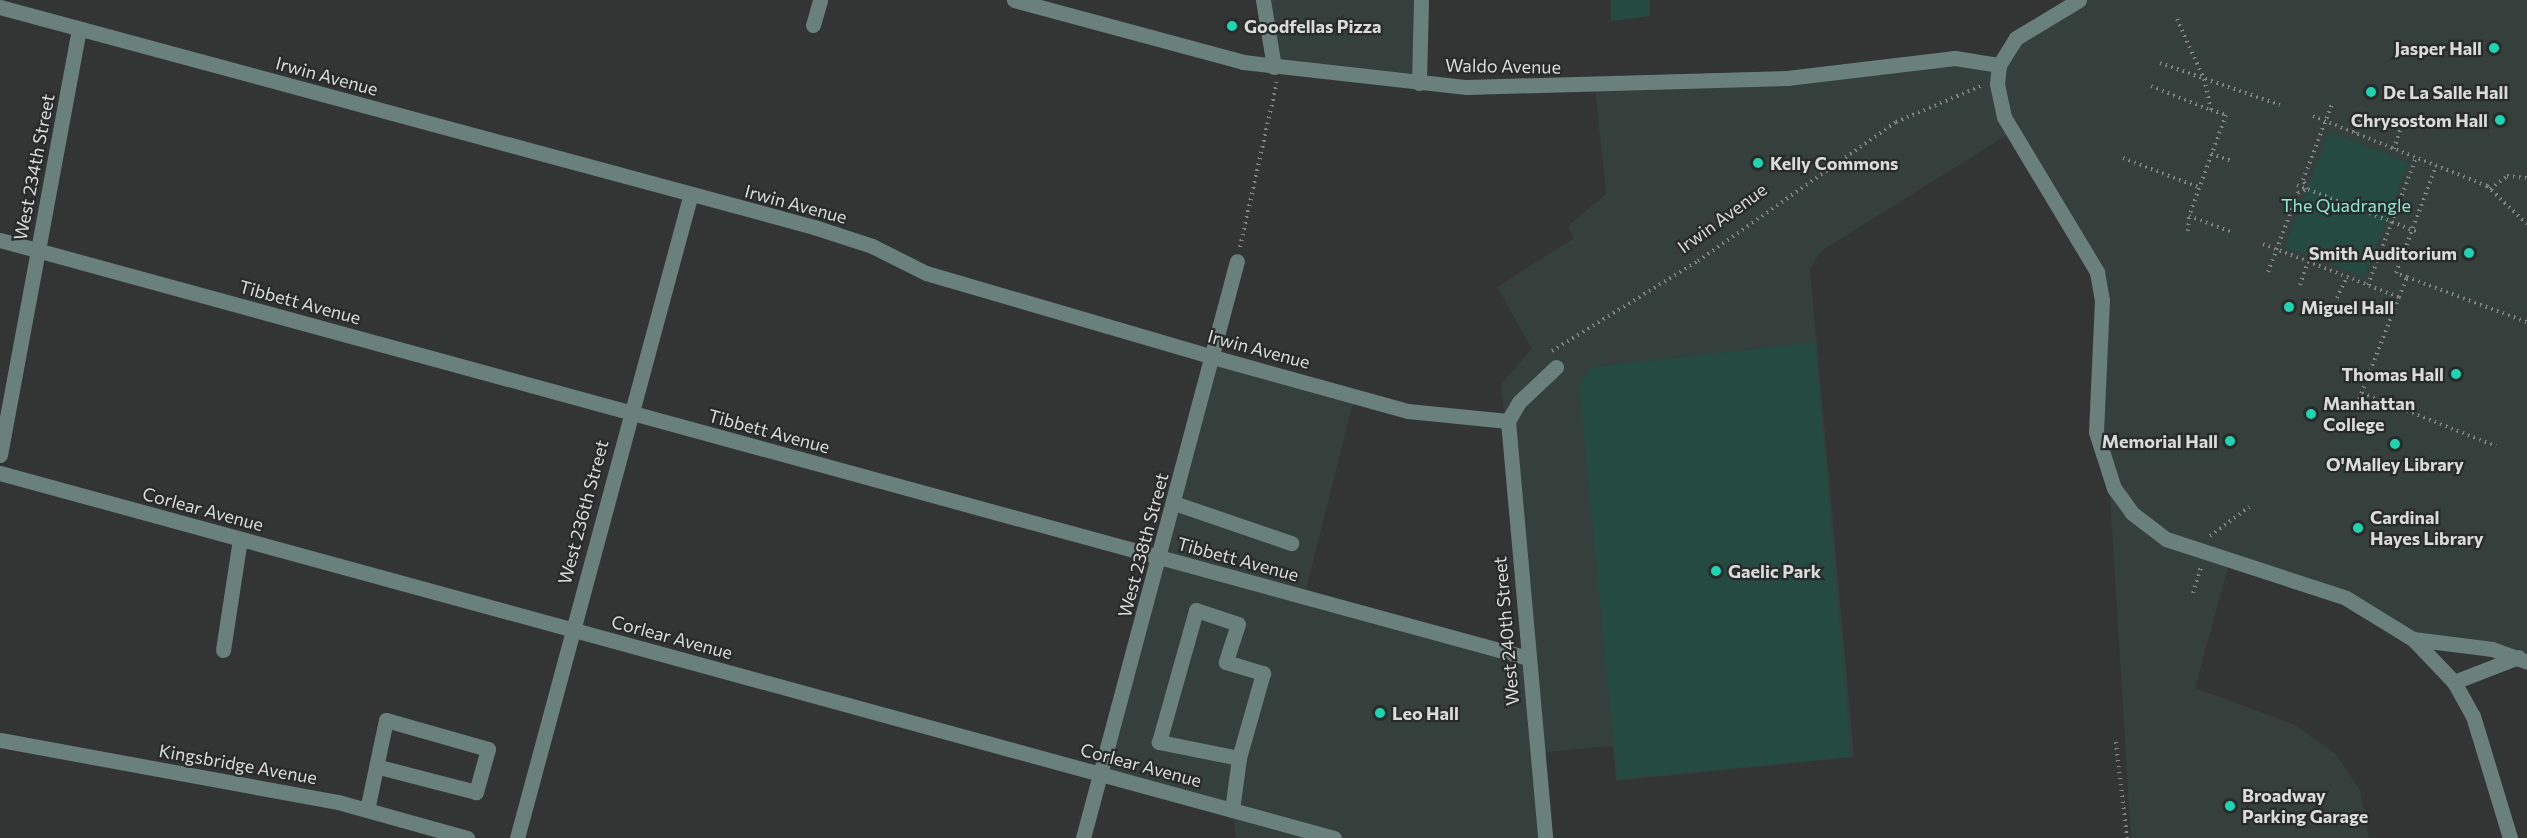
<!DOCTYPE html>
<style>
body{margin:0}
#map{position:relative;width:2527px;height:838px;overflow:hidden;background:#323534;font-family:Commissioner,sans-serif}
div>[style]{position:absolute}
.built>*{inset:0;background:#353f3c}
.green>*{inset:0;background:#254a40;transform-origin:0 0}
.path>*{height:4px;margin-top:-2px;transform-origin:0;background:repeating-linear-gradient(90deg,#848686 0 1.5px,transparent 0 6px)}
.minor>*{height:15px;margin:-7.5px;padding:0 7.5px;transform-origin:7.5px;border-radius:7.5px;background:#69817a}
.dots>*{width:16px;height:16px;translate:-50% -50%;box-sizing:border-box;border:3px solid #282b2a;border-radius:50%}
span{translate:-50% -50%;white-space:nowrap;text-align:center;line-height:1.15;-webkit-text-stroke:4.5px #282b2a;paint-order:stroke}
.poi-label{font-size:18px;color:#dadcdc;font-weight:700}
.left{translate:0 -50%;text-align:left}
.right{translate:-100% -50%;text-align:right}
.street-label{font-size:18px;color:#dadcdc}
.park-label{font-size:18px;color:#8ce9cf}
</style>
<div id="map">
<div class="built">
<div style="clip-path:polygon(1263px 0,1421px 0,1419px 83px,1274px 67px)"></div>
<div style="clip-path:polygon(2079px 0,2527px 0,2527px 662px,2413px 639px,2390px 622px,2230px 560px,2195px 688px,2293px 724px,2336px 754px,2360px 790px,2369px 838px,2131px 838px,2110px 498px,2102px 462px,2099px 282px,2012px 132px,1821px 251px,1810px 269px,1854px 757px,1616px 781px,1613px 746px,1537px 753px,1545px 838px,1236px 838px,1232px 810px,1101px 774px,1213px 357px,1355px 396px,1304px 597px,1528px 658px,1501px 384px,1532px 349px,1497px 287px,1574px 238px,1568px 226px,1606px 194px,1595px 87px,1955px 58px,1999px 65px,2009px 46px)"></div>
</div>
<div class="green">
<div style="clip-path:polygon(1611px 0,1650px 0,1650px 16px,1611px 21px)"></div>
<div style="left:2329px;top:132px;width:85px;height:123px;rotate:21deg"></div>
<div style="clip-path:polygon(1815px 342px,1851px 757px,1617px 779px,1579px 385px,1591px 367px)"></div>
</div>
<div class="path">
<div style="left:2177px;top:19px;width:66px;rotate:65.8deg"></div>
<div style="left:2204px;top:79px;width:32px;rotate:77deg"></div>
<div style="left:2211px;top:110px;width:16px;rotate:18deg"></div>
<div style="left:2226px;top:115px;width:108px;rotate:110.1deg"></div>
<div style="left:2189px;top:216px;width:46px;rotate:20.4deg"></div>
<div style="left:2160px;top:63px;width:127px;rotate:19.3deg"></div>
<div style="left:2151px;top:86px;width:64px;rotate:22.1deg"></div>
<div style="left:2313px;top:116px;width:188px;rotate:21.9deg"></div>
<div style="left:2487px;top:186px;width:55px;rotate:43.5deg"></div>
<div style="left:2355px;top:133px;width:19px;rotate:-69deg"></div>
<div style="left:2394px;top:149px;width:20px;rotate:-72deg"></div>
<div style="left:2211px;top:154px;width:23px;rotate:18deg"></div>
<div style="left:2123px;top:158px;width:80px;rotate:21.1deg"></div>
<div style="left:2297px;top:185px;width:132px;rotate:21.3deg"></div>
<div style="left:2490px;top:189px;width:21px;rotate:-37deg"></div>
<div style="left:2507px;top:176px;width:20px;rotate:6deg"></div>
<div style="left:2188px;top:231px;width:15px;rotate:-86deg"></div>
<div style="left:2263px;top:244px;width:146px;rotate:21.3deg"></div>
<div style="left:2399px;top:297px;width:113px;rotate:111.3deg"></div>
<div style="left:1240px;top:247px;width:169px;rotate:-77.4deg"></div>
<div style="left:2268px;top:272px;width:85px;rotate:-69.2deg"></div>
<div style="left:2298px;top:193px;width:10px;rotate:-24deg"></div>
<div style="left:2307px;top:189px;width:10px;rotate:-114deg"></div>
<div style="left:2303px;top:180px;width:81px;rotate:-69.1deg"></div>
<div style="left:2407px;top:277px;width:12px;rotate:-160deg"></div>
<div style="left:2396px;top:273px;width:114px;rotate:-69.5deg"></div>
<div style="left:2300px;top:285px;width:24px;rotate:-71deg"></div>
<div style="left:2368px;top:285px;width:136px;rotate:-69.3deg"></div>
<div style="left:2399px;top:297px;width:22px;rotate:-68deg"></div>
<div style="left:2407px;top:277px;width:128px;rotate:20.6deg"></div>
<div style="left:2337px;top:298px;width:23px;rotate:-65deg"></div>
<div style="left:1552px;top:351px;width:172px;rotate:-31.7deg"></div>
<div style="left:1698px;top:261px;width:242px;rotate:-35.1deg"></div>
<div style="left:1896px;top:122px;width:92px;rotate:-23deg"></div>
<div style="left:2362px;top:393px;width:144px;rotate:21.6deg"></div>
<div style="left:2210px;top:536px;width:49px;rotate:-36.6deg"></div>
<div style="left:2193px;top:593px;width:28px;rotate:-73deg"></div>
<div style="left:2116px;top:742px;width:97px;rotate:83.5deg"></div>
</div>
<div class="minor">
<div style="left:1014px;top:0;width:237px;rotate:15.1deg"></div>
<div style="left:1243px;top:62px;width:225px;rotate:6.4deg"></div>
<div style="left:1467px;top:87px;width:320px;rotate:-1.6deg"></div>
<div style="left:1787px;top:78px;width:169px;rotate:-6.8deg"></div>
<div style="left:1955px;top:58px;width:45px;rotate:9deg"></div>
<div style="left:1263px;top:0;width:68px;rotate:80.7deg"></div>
<div style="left:2079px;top:0;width:74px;rotate:148.9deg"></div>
<div style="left:2016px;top:38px;width:32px;rotate:122deg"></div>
<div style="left:1999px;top:65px;width:19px;rotate:96deg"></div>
<div style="left:1997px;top:84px;width:34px;rotate:78deg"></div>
<div style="left:2004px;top:117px;width:181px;rotate:59deg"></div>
<div style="left:2097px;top:272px;width:28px;rotate:80deg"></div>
<div style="left:2102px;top:300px;width:132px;rotate:92.6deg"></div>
<div style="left:2096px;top:432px;width:59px;rotate:72.2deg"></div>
<div style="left:2114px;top:488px;width:31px;rotate:54deg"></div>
<div style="left:2132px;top:513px;width:43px;rotate:37.4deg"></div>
<div style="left:2166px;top:539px;width:189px;rotate:18.1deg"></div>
<div style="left:2346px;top:598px;width:79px;rotate:31.5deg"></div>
<div style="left:2413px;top:639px;width:59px;rotate:46.4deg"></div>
<div style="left:2454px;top:682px;width:39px;rotate:61deg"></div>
<div style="left:2473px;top:716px;width:127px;rotate:73.1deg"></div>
<div style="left:0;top:7px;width:843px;rotate:15.12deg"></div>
<div style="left:814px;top:227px;width:61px;rotate:18.1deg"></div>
<div style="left:872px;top:246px;width:60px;rotate:26.6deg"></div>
<div style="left:926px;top:273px;width:299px;rotate:16.3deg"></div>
<div style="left:1213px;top:357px;width:202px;rotate:15.5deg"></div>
<div style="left:1408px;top:411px;width:100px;rotate:5.7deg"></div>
<div style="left:813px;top:25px;width:26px;rotate:-74deg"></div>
<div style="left:1419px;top:83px;width:83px;rotate:-88.6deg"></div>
<div style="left:0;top:240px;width:1584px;rotate:15.3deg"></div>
<div style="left:1508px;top:421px;width:419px;rotate:84.9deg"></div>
<div style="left:1508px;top:421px;width:22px;rotate:-60deg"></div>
<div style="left:1519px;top:402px;width:51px;rotate:-43.4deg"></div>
<div style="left:0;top:455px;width:434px;rotate:-79.5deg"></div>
<div style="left:0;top:473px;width:1383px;rotate:15.3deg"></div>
<div style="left:1174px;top:503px;width:124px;rotate:18.9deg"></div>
<div style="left:2413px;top:639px;width:80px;rotate:7.2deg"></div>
<div style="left:2492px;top:649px;width:37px;rotate:20deg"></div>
<div style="left:223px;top:650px;width:112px;rotate:-81.3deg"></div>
<div style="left:2454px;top:682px;width:69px;rotate:-21.3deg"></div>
<div style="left:0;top:740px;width:344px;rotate:10.4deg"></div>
<div style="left:338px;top:802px;width:134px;rotate:15.6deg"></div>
<div style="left:367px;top:810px;width:92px;rotate:-78.1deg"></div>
<div style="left:386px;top:720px;width:106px;rotate:15.9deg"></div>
<div style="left:488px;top:749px;width:45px;rotate:105.6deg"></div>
<div style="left:476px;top:792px;width:100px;rotate:-165.5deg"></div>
<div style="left:1232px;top:810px;width:52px;rotate:-82.3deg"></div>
<div style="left:1239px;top:758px;width:82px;rotate:-168.7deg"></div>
<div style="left:1159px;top:742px;width:137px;rotate:-74.3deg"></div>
<div style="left:1196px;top:610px;width:44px;rotate:18.4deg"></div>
<div style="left:1238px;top:624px;width:40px;rotate:108deg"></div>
<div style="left:1226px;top:662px;width:39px;rotate:17deg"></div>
<div style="left:1263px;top:673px;width:88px;rotate:105.8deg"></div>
<div style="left:517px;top:838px;width:664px;rotate:-74.9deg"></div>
<div style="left:1083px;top:838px;width:597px;rotate:-75.06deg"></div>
</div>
<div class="dots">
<div style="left:1232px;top:26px;background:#1dd5b1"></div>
<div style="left:2494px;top:48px;background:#1dd5b1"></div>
<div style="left:2371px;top:92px;background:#1dd5b1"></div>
<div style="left:2500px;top:120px;background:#1dd5b1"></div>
<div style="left:1758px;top:163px;background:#1dd5b1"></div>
<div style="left:2469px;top:253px;background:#1dd5b1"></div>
<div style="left:2289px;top:307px;background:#1dd5b1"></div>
<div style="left:2456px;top:374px;background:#1dd5b1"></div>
<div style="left:2311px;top:414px;background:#1dd5b1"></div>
<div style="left:2230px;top:441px;background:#1dd5b1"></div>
<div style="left:2395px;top:444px;background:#1dd5b1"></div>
<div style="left:2358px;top:528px;background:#1dd5b1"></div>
<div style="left:1716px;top:571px;background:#1dd5b1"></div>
<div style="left:1380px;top:713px;background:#1dd5b1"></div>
<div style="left:2230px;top:806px;background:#1dd5b1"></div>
</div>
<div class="poi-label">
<span class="left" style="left:1244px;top:26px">Goodfellas Pizza</span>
<span class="right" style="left:2482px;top:48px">Jasper Hall</span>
<span class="left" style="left:2383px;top:92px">De La Salle Hall</span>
<span class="right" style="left:2488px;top:120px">Chrysostom Hall</span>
<span class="left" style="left:1770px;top:163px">Kelly Commons</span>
<span class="right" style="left:2457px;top:253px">Smith Auditorium</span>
<span class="left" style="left:2301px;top:307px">Miguel Hall</span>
<span class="right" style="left:2444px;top:374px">Thomas Hall</span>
<span class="left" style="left:2323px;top:414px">Manhattan<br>College</span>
<span class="right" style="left:2218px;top:441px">Memorial Hall</span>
<span style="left:2395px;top:464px">O'Malley Library</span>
<span class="left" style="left:2370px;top:528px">Cardinal<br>Hayes Library</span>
<span class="left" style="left:1728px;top:571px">Gaelic Park</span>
<span class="left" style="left:1392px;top:713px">Leo Hall</span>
<span class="left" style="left:2242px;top:806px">Broadway<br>Parking Garage</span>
</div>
<div class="street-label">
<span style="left:1503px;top:66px;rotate:1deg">Waldo Avenue</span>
<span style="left:327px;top:76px;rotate:15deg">Irwin Avenue</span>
<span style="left:34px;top:167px;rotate:-79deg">West 234th Street</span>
<span style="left:796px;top:204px;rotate:15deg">Irwin Avenue</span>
<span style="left:1722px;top:218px;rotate:-36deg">Irwin Avenue</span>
<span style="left:300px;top:302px;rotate:15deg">Tibbett Avenue</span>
<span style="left:1259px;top:349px;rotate:15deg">Irwin Avenue</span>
<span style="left:769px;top:431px;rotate:15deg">Tibbett Avenue</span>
<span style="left:203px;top:509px;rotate:15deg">Corlear Avenue</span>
<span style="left:583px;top:512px;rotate:-75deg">West 236th Street</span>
<span style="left:1143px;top:545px;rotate:-75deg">West 238th Street</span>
<span style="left:1238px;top:559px;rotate:15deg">Tibbett Avenue</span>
<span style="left:1506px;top:631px;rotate:-95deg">West 240th Street</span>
<span style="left:672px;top:637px;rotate:15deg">Corlear Avenue</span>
<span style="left:238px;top:764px;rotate:10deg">Kingsbridge Avenue</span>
<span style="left:1141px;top:765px;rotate:15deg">Corlear Avenue</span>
</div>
<div class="park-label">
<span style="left:2346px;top:205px">The Quadrangle</span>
</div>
</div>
